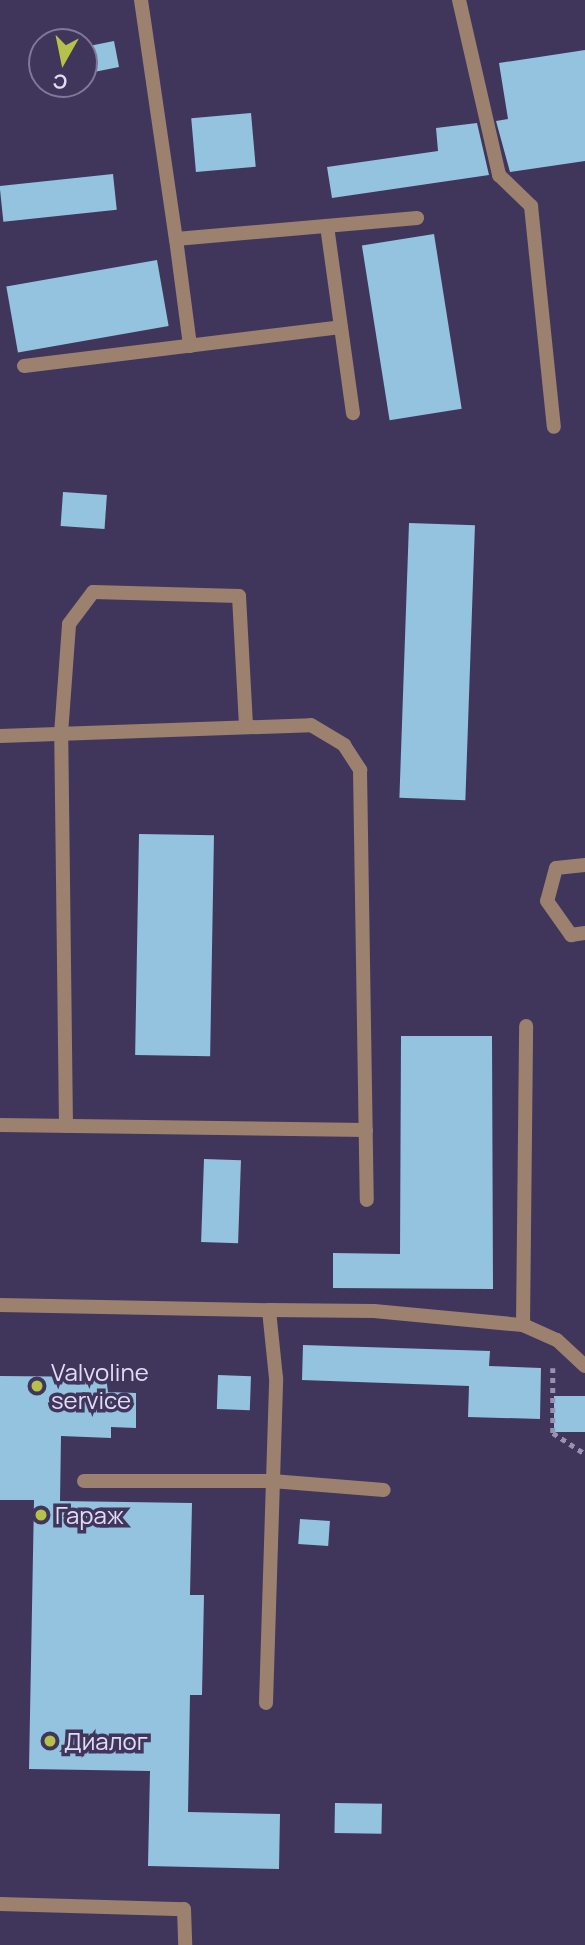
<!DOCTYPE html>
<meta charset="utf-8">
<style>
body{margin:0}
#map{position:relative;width:585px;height:1945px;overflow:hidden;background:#40365c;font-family:Manrope,sans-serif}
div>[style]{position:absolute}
.building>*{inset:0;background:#93c3df;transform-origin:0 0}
.path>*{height:4.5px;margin-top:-2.25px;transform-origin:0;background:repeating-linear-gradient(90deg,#9891af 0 5px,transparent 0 10px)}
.lane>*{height:14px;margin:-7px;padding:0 7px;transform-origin:7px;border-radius:7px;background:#9c816f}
.street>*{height:14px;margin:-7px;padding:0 7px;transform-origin:7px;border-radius:7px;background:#9c816f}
.dots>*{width:19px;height:19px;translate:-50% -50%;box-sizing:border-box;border:4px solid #40365c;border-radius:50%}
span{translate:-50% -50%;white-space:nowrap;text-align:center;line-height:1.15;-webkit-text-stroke:7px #40365c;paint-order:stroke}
.poi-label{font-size:24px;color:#e1dcf4}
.left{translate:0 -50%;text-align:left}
.north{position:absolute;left:28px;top:28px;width:70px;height:70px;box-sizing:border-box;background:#40365c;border:2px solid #807899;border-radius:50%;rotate:189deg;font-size:19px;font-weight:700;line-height:28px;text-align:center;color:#e1dcf4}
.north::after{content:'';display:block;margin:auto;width:24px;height:32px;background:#b6c149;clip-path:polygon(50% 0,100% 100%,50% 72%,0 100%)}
</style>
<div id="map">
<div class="building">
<div style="clip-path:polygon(114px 41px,119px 67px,84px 74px,84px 47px)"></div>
<div style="clip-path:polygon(585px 50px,585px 161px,510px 172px,496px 121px,508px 119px,499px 63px)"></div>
<div style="left:251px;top:113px;width:54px;height:60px;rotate:85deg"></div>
<div style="clip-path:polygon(477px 123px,489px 175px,332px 198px,327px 167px,438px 151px,436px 128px)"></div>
<div style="left:113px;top:174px;width:36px;height:114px;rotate:84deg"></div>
<div style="left:434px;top:234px;width:177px;height:73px;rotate:81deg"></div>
<div style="left:157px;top:260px;width:67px;height:153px;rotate:80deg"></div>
<div style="left:63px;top:492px;width:44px;height:34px;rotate:4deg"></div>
<div style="left:409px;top:523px;width:66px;height:275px;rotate:2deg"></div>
<div style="left:139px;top:834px;width:75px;height:221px;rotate:1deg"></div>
<div style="clip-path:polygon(401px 1036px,492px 1036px,493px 1289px,333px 1288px,333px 1253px,400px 1254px)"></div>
<div style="left:204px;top:1159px;width:37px;height:83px;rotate:2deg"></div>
<div style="clip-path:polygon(303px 1345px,490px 1351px,489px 1366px,541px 1368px,540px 1419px,468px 1417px,469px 1386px,302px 1380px)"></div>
<div style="left:218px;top:1375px;width:33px;height:34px;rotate:2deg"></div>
<div style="clip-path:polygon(0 1376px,106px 1377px,108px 1392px,136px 1393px,136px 1428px,111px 1427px,111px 1438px,61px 1436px,60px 1501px,192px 1503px,190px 1595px,204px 1595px,202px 1695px,190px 1695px,188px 1812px,280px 1814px,279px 1869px,148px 1866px,150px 1771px,29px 1769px,34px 1500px,0 1500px)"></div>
<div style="left:554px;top:1396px;width:31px;height:36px"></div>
<div style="left:300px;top:1519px;width:30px;height:25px;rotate:4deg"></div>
<div style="left:335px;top:1803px;width:47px;height:30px;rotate:1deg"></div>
</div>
<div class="path">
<div style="left:553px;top:1368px;width:65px;rotate:90deg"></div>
<div style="left:553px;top:1433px;width:38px;rotate:33deg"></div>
</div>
<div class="lane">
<div style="left:141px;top:0;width:242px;rotate:81.7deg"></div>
<div style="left:176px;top:239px;width:242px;rotate:-5deg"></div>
<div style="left:459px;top:0;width:180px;rotate:77.1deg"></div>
<div style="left:499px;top:175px;width:45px;rotate:44.1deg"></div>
<div style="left:531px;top:206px;width:222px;rotate:84.1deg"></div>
<div style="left:327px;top:226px;width:189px;rotate:82.1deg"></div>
<div style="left:176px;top:239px;width:108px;rotate:82.5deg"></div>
<div style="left:24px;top:366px;width:319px;rotate:-7deg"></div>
<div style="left:0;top:736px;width:311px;rotate:-2deg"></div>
<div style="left:311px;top:725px;width:39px;rotate:31deg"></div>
<div style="left:344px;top:745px;width:30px;rotate:57deg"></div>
<div style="left:360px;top:770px;width:430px;rotate:89.1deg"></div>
<div style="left:585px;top:865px;width:29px;rotate:174deg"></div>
<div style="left:556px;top:868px;width:34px;rotate:105deg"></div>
<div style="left:547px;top:901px;width:42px;rotate:54.8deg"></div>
<div style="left:571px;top:935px;width:14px;rotate:-8deg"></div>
<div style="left:0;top:1125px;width:366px;rotate:0.8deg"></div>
<div style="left:66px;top:1126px;width:392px;rotate:-90.7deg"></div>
<div style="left:61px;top:734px;width:110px;rotate:-85.8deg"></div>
<div style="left:69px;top:624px;width:40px;rotate:-53deg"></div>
<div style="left:93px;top:592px;width:146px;rotate:1.6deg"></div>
<div style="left:239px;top:596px;width:131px;rotate:86.9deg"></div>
<div style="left:523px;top:1325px;width:299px;rotate:-89.4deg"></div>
<div style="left:84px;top:1481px;width:188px"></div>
<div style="left:272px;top:1481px;width:112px;rotate:4.6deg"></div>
<div style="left:266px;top:1703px;width:325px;rotate:-88.2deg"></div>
<div style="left:276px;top:1378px;width:68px;rotate:-95.9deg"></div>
<div style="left:269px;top:1310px;width:105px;rotate:0.5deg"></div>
<div style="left:374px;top:1311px;width:150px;rotate:5.4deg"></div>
<div style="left:523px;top:1325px;width:37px;rotate:24deg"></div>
<div style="left:557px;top:1340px;width:38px;rotate:43deg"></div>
<div style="left:0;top:1904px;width:184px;rotate:1.6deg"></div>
<div style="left:184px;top:1909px;width:36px;rotate:88deg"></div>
</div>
<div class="street">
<div style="left:0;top:1305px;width:269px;rotate:1.1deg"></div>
</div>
<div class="dots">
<div style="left:37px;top:1386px;background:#b6c149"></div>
<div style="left:41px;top:1515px;background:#b6c149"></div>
<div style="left:50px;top:1741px;background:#b6c149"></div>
</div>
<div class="poi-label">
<span class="left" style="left:51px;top:1386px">Valvoline<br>service</span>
<span class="left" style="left:55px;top:1515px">Гараж</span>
<span class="left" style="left:64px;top:1741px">Диалог</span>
</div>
<div class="north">С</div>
</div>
